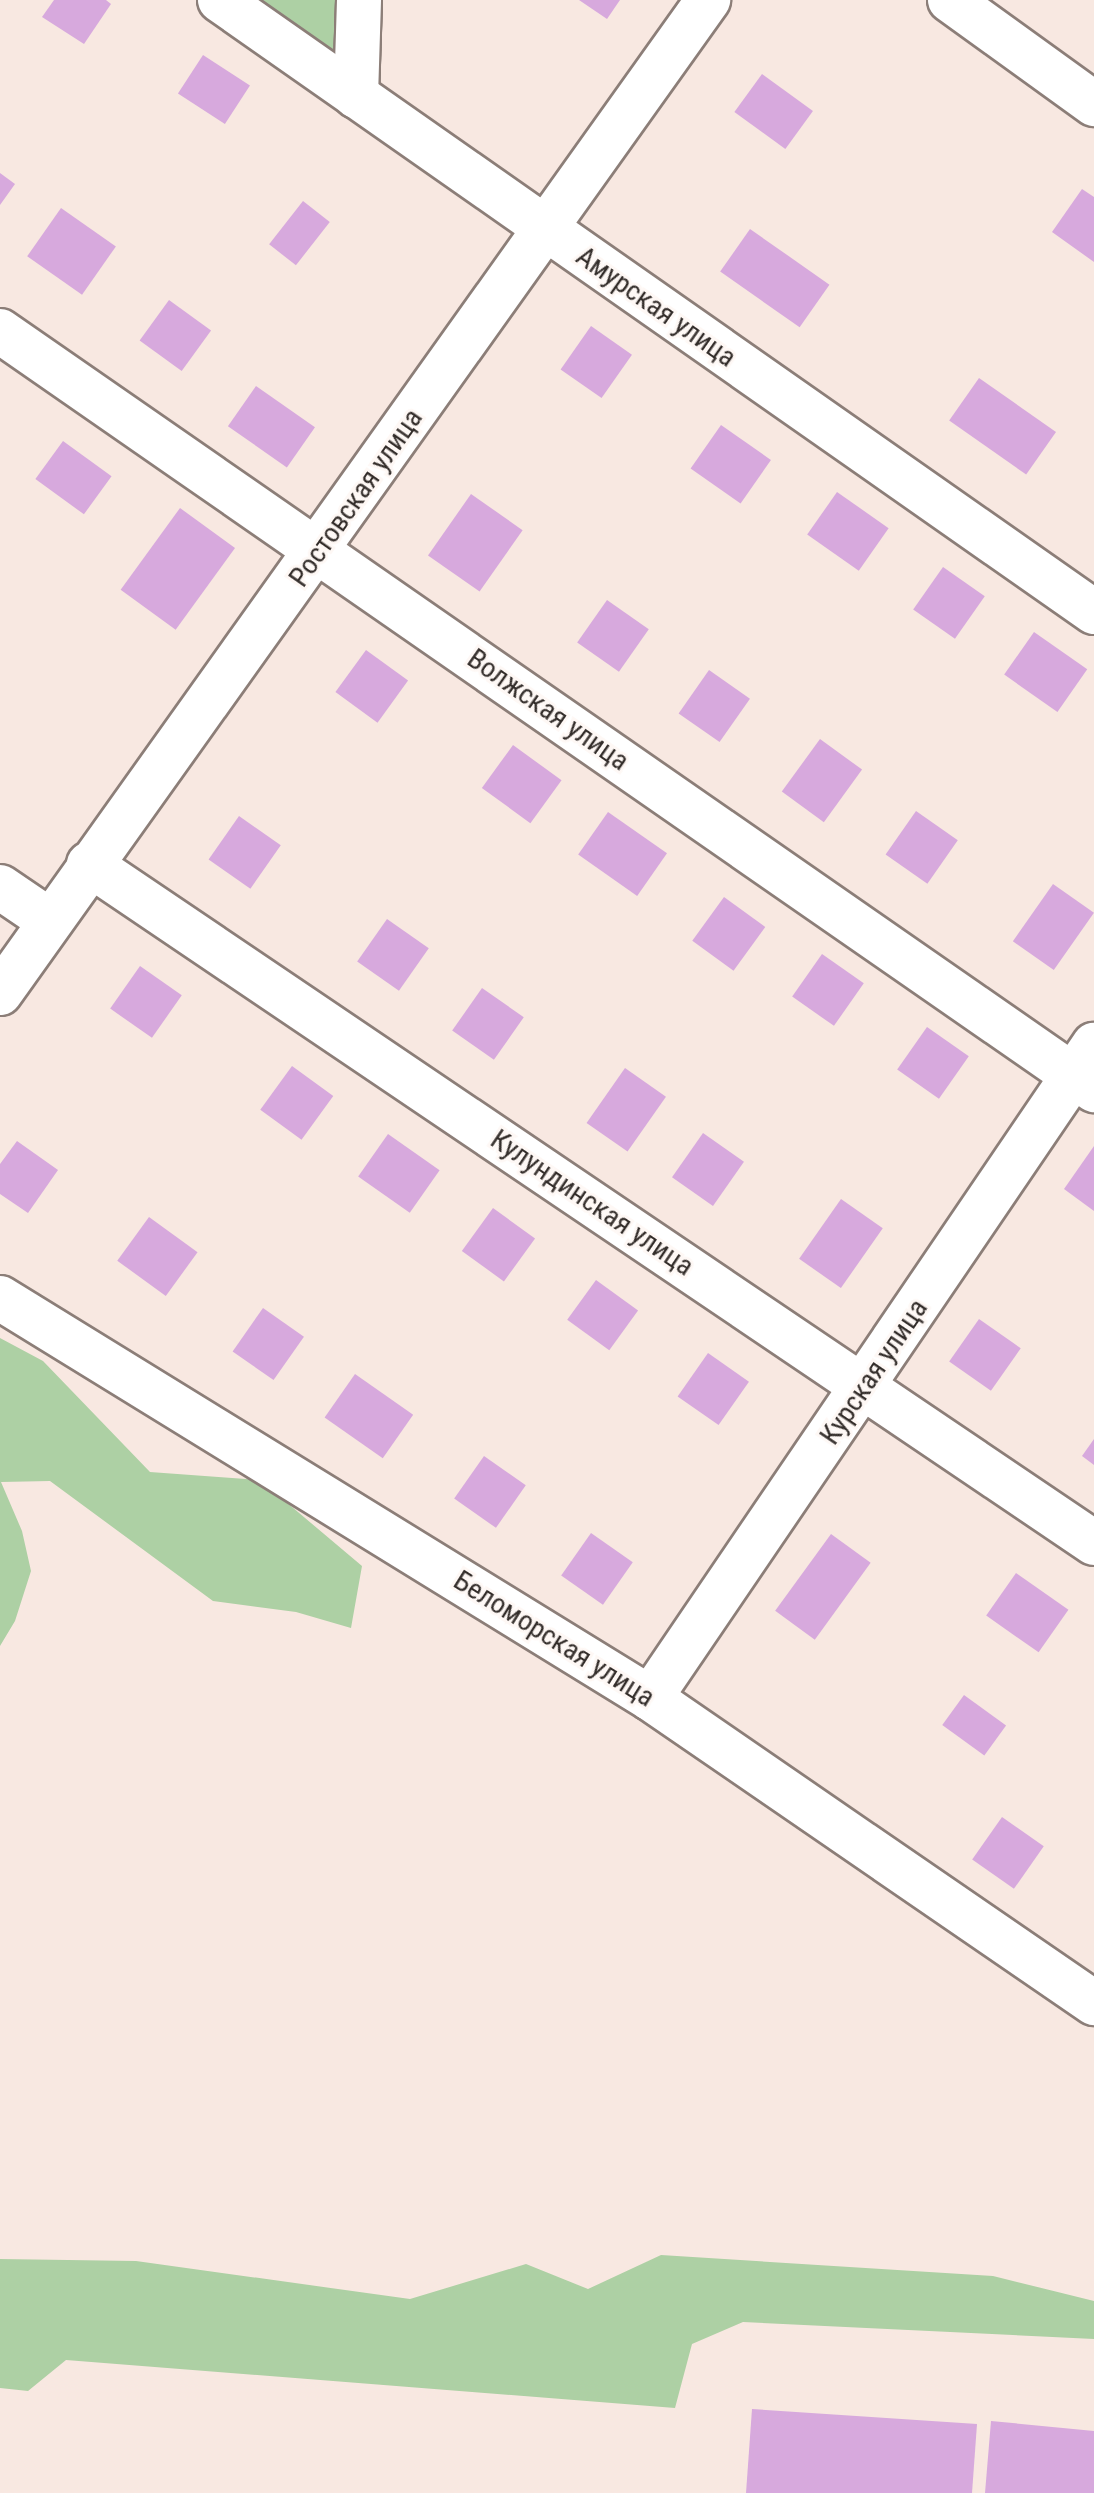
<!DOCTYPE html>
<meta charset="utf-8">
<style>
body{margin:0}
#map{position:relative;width:1094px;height:2493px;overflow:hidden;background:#f8e8e1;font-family:"Roboto Condensed",sans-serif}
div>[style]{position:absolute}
.green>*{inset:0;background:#add0a4}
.building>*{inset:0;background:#d7a9dd;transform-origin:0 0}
.roads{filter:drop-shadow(2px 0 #8c7e78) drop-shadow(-2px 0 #8c7e78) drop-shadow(0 2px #8c7e78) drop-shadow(0 -2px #8c7e78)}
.street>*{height:44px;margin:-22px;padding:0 22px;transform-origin:22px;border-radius:22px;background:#fff}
span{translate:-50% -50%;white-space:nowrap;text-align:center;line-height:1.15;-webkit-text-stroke:6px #fef8f5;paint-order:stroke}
.street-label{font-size:28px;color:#332d2a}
</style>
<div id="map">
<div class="green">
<div style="clip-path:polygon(242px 0,343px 0,338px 68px)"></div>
<div style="clip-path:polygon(0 1338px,43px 1361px,150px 1472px,260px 1480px,362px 1566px,351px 1628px,296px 1612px,213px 1601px,50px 1481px,1px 1482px,22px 1531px,31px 1571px,15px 1621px,0 1646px)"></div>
<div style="clip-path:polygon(661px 2255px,993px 2276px,1094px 2301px,1094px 2339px,743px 2322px,692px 2344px,675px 2408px,66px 2360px,28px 2391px,0 2388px,0 2259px,136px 2261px,410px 2299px,526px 2264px,588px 2289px)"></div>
</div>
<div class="building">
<div style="clip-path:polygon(54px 0,106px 0,111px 4px,84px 44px,42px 17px)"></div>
<div style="clip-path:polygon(579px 0,620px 0,607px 19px)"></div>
<div style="left:203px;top:55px;width:56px;height:46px;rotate:33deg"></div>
<div style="left:762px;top:74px;width:63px;height:47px;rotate:36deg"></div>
<div style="clip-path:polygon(0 173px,15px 184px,0 205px)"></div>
<div style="clip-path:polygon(1082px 189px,1094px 197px,1094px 262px,1052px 232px)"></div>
<div style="left:303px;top:201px;width:34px;height:55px;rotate:38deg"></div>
<div style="left:61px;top:208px;width:67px;height:59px;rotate:35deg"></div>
<div style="left:750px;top:229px;width:97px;height:52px;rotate:35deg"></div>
<div style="left:169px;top:300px;width:52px;height:50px;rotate:36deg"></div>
<div style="left:591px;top:326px;width:50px;height:53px;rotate:35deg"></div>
<div style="left:979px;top:378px;width:94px;height:52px;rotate:35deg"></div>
<div style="left:256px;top:386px;width:72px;height:49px;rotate:35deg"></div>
<div style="left:721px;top:425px;width:61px;height:53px;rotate:35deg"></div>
<div style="left:63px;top:441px;width:60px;height:47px;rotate:36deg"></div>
<div style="left:837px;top:492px;width:63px;height:52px;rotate:35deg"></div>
<div style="left:471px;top:494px;width:63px;height:75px;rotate:35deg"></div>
<div style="left:180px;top:508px;width:68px;height:101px;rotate:36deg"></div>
<div style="left:943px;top:567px;width:51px;height:52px;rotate:35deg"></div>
<div style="left:607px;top:600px;width:51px;height:52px;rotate:35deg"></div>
<div style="left:1034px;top:632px;width:65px;height:52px;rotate:35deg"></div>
<div style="left:366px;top:650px;width:52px;height:52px;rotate:36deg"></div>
<div style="left:709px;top:670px;width:50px;height:53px;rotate:35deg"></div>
<div style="left:820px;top:739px;width:52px;height:65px;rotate:36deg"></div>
<div style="left:513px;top:745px;width:60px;height:53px;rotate:36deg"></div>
<div style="left:916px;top:811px;width:51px;height:53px;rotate:35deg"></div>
<div style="left:608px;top:812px;width:72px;height:52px;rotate:35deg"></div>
<div style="left:239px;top:816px;width:51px;height:53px;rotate:35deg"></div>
<div style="left:1053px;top:884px;width:50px;height:70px;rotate:35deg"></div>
<div style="left:724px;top:897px;width:51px;height:54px;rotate:36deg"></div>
<div style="left:387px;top:919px;width:51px;height:52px;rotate:35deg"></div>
<div style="left:822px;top:954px;width:51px;height:52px;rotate:35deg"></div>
<div style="left:140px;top:966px;width:51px;height:52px;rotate:35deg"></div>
<div style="left:482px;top:988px;width:51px;height:52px;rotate:35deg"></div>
<div style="left:927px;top:1027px;width:51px;height:52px;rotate:35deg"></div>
<div style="left:292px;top:1066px;width:51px;height:54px;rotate:36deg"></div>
<div style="left:625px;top:1068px;width:50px;height:67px;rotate:35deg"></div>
<div style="left:703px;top:1133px;width:50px;height:54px;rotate:35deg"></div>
<div style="left:388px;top:1134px;width:63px;height:52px;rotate:35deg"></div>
<div style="clip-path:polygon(17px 1141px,58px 1170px,28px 1213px,0 1194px,0 1164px)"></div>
<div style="clip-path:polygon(1094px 1146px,1094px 1211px,1064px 1189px)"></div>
<div style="left:841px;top:1199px;width:51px;height:73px;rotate:35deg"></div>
<div style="left:493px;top:1208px;width:52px;height:53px;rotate:36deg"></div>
<div style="left:149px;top:1217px;width:60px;height:54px;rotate:36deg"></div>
<div style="left:596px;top:1280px;width:52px;height:49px;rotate:36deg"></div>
<div style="left:263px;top:1308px;width:50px;height:53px;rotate:35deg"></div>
<div style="left:979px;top:1319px;width:51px;height:52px;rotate:35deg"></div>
<div style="left:708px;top:1353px;width:50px;height:53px;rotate:35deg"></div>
<div style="left:355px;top:1374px;width:71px;height:53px;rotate:35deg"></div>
<div style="clip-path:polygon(1094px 1439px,1094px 1465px,1082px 1456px)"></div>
<div style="left:484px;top:1456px;width:51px;height:52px;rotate:35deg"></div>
<div style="left:591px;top:1533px;width:51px;height:52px;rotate:35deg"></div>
<div style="left:831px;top:1534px;width:49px;height:95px;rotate:36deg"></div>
<div style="left:1016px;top:1573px;width:64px;height:52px;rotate:35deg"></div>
<div style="left:964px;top:1695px;width:52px;height:37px;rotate:36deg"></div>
<div style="left:1002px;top:1817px;width:51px;height:52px;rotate:35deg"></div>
<div style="clip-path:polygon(752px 2409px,977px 2424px,972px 2493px,746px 2493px)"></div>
<div style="clip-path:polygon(991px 2421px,1094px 2431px,1094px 2493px,985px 2493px)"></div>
</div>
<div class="roads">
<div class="street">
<div style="left:220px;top:0;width:1067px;rotate:35deg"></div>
<div style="left:950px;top:0;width:178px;rotate:35.8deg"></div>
<div style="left:356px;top:96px;width:96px;rotate:-88.2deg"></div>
<div style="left:0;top:331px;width:1332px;rotate:34.75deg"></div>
<div style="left:89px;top:864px;width:1213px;rotate:34.04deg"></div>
<div style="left:0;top:887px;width:60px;rotate:34.2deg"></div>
<div style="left:0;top:993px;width:1220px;rotate:-54.51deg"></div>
<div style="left:0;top:1298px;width:763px;rotate:31.61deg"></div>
<div style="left:650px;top:1698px;width:539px;rotate:34.49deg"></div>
<div style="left:650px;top:1698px;width:790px;rotate:-55.79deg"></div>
</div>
</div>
<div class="street-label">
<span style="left:656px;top:307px;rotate:35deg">Амурская улица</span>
<span style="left:356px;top:498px;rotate:-55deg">Ростовская улица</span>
<span style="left:548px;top:710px;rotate:35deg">Волжская улица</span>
<span style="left:592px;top:1203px;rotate:34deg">Кулундинская улица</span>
<span style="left:874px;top:1372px;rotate:-56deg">Курская улица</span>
<span style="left:554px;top:1639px;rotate:32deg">Беломорская улица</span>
</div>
</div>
